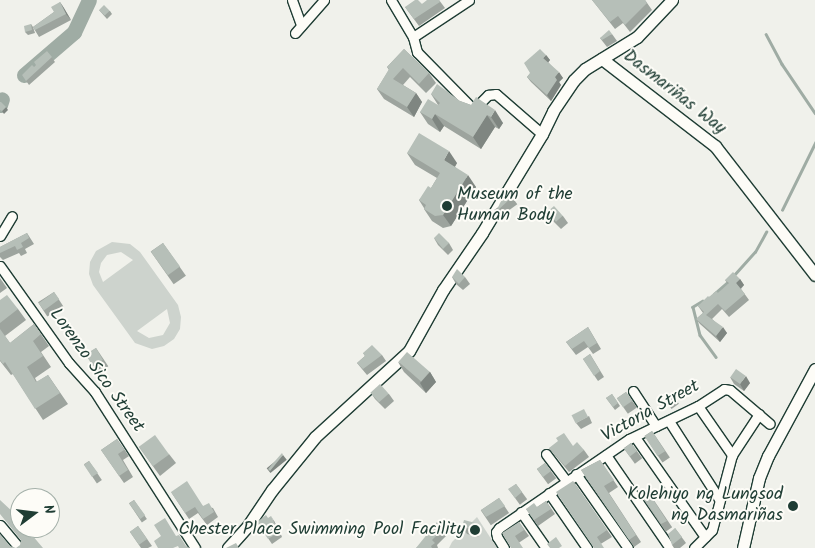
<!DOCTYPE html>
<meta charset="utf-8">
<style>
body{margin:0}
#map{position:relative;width:815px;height:548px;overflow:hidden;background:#f0f1eb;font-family:Kalam,sans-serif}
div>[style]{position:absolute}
.green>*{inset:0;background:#cdd3cd}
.stream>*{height:2.5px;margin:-1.25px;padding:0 1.25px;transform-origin:1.25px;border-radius:1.25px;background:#9faca4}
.river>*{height:15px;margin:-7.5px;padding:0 7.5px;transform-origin:7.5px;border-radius:7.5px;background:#9faca4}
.roads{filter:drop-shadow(1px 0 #1f3d34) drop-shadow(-1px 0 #1f3d34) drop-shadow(0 1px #1f3d34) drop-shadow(0 -1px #1f3d34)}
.minor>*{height:9px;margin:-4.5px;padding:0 4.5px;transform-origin:4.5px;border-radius:4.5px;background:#fdfcf7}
.tertiary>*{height:11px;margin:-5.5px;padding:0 5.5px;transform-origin:5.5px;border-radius:5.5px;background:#fdfcf7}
.wall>*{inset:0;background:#9da49e;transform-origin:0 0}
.shaded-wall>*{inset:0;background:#7f8681;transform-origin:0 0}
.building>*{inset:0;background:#b6bfb8;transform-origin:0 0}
.dots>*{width:14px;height:14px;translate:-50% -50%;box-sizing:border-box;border:2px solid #fdfcf7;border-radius:50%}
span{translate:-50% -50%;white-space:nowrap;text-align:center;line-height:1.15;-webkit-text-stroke:4px #fdfcf7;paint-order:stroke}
.street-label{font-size:18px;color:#1f3d34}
.poi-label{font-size:18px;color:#1f3d34}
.left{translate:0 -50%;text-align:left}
.right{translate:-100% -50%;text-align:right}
.north{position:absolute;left:10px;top:488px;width:50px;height:50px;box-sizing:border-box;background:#fdfcf7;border:1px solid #a4b0a9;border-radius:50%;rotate:75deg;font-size:14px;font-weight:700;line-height:20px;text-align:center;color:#1f3d34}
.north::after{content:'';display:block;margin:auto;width:18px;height:22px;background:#1f3d34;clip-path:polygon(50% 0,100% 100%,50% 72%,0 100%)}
</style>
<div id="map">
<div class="green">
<div style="clip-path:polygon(evenodd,112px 242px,130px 244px,140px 252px,178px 305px,181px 317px,180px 329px,174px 339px,164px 346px,152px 349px,135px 343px,93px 285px,89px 274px,90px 262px,96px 251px,112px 242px,121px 252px,133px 260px,103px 282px,99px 272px,101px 263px,107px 255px,121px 252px,112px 242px,167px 309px,170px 323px,163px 335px,149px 338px,137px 331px,167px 309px)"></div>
<div style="clip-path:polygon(477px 517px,497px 548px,449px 548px,452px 542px)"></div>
</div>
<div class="stream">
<div style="left:766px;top:34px;width:34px;rotate:62deg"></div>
<div style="left:782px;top:64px;width:59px;rotate:56deg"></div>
<div style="left:782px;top:210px;width:75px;rotate:-63.8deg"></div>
<div style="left:734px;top:275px;width:31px;rotate:-48deg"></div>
<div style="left:755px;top:252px;width:23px;rotate:-61deg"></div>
<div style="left:714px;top:294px;width:20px;rotate:-41deg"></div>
<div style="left:703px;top:301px;width:12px;rotate:149deg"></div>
<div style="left:693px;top:307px;width:29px;rotate:76deg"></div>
<div style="left:700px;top:335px;width:27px;rotate:54deg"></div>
</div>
<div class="river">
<div style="left:24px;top:75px;width:66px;rotate:-40.7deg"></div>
<div style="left:74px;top:32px;width:35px;rotate:-65deg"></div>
<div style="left:0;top:105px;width:6px;rotate:-72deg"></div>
</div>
<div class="roads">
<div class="minor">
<div style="left:292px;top:0;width:27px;rotate:70deg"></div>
<div style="left:391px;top:0;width:43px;rotate:59.3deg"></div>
<div style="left:469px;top:0;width:67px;rotate:146.5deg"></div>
<div style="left:413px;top:37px;width:16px;rotate:75deg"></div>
<div style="left:417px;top:52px;width:77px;rotate:45.5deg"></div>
<div style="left:471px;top:107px;width:6px;rotate:-9deg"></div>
<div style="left:477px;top:106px;width:16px;rotate:-45deg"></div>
<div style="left:488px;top:95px;width:8px;rotate:-7deg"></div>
<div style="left:496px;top:94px;width:61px;rotate:41deg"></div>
<div style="left:295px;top:33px;width:44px;rotate:-48.7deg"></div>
<div style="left:0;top:236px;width:23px;rotate:-59deg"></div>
<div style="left:0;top:266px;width:119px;rotate:54.6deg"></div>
<div style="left:69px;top:363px;width:39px;rotate:48deg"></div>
<div style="left:95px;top:392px;width:185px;rotate:57.3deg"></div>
<div style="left:633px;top:391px;width:42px;rotate:56.7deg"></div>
<div style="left:698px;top:406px;width:60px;rotate:55.2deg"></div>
<div style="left:669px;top:421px;width:93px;rotate:57.3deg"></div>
<div style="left:635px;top:437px;width:122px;rotate:55deg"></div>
<div style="left:546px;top:454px;width:34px;rotate:53deg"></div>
<div style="left:606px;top:455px;width:113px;rotate:55.5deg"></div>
<div style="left:576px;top:474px;width:90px;rotate:54.9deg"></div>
<div style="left:549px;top:493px;width:67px;rotate:55.4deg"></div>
<div style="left:521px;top:512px;width:44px;rotate:55.2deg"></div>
<div style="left:0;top:525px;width:30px;rotate:50deg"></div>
<div style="left:504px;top:548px;width:13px;rotate:-122deg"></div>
<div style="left:497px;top:537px;width:5px;rotate:-101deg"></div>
<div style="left:496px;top:532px;width:5px;rotate:-53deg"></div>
<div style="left:499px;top:528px;width:158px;rotate:-34.4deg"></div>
<div style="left:629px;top:439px;width:76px;rotate:-25.6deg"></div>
<div style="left:698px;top:406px;width:31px;rotate:-33deg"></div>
<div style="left:724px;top:389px;width:6px;rotate:9deg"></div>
<div style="left:730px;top:390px;width:52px;rotate:40.4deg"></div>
<div style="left:694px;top:548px;width:25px;rotate:-45deg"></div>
<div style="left:712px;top:530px;width:78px;rotate:-75.1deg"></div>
<div style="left:732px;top:455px;width:49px;rotate:-56.6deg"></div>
</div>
<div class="tertiary">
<div style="left:602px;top:59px;width:143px;rotate:37.6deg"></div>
<div style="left:715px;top:146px;width:163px;rotate:52.2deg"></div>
<div style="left:228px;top:548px;width:28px;rotate:-48deg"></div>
<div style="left:247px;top:527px;width:45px;rotate:-56deg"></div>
<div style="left:272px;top:490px;width:68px;rotate:-50.9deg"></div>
<div style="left:315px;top:437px;width:127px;rotate:-42.5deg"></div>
<div style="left:409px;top:351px;width:70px;rotate:-60.9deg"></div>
<div style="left:443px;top:290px;width:69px;rotate:-55.6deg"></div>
<div style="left:482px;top:233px;width:116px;rotate:-58.8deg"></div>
<div style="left:542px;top:134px;width:25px;rotate:-64deg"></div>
<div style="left:553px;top:111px;width:37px;rotate:-56deg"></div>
<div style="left:574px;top:80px;width:16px;rotate:-45deg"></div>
<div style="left:585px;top:69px;width:61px;rotate:-31.6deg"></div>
<div style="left:637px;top:37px;width:51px;rotate:-46.6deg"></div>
<div style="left:743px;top:548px;width:72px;rotate:-77.1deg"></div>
<div style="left:759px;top:478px;width:24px;rotate:-68deg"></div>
<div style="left:768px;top:456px;width:99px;rotate:-61.6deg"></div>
</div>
</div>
<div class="wall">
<div style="clip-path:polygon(439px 0,445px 8px,419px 26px,405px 7px,422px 4px)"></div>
<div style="clip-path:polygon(592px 0,645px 0,652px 10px,630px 32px,623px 23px,615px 29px)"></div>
<div style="clip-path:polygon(60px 2px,71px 20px,39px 37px,33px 27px,54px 12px)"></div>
<div style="clip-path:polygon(99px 10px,110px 11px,112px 14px,107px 19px)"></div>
<div style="clip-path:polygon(31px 24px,33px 27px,35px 33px,28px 35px,25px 32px)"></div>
<div style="clip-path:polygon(612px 34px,617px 41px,607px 47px,600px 38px)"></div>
<div style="clip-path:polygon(404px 49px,429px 73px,436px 83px,426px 93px,410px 77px,403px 85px,416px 93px,422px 102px,414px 117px,384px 99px,377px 89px,389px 70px,387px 67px)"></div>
<div style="clip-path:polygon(47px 51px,55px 62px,29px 85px,22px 75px,36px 65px)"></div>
<div style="clip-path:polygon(546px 55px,550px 60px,548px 62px,563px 78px,559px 82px,561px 85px,551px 101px,531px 82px,527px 77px)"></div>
<div style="clip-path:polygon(431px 94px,460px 101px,471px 105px,503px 123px,499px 129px,495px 127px,481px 149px,444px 126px,440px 132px,428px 124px,420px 112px,438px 105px)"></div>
<div style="clip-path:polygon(407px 153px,457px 163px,455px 167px,476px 187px,451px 226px,443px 228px,432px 221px,424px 209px,424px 208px,419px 200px,431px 188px,437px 178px,415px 165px)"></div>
<div style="left:512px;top:197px;width:9px;height:22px;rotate:54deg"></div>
<div style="clip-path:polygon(547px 212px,563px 216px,568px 223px,561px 229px,551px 219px)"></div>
<div style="clip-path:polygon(27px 233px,34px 244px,25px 249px,27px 253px,21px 256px,19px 253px,3px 260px,0 257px,0 247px)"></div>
<div style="clip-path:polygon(434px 238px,449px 243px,453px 250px,448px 255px,438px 245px)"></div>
<div style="left:163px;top:243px;width:40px;height:15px;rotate:55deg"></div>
<div style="clip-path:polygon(452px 277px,465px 277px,470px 284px,463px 290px,456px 284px)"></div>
<div style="clip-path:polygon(0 278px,7px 288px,0 293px)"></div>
<div style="clip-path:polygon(740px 279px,744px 285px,741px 289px,749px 300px,729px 317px,722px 309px,712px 319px,727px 333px,720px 342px,700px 324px,696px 319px,703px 313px,698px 306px,709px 297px,718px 293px,728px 284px,725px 280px)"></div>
<div style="left:54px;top:292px;width:17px;height:19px;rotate:57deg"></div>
<div style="clip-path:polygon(0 300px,18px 309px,26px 320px,5px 336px,10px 343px,34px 324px,49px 346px,41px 352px,51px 367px,35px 378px,37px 382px,48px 375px,68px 404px,43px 420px,13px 374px,11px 375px,0 361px)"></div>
<div style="clip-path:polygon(588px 327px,601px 349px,593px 354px,588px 347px,576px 355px,566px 342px)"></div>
<div style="left:96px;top:348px;width:22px;height:12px;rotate:56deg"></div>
<div style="clip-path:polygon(363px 353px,382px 355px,386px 361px,367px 375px,357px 363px,365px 356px)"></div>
<div style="clip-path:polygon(590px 354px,604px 377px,598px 381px,583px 359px)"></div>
<div style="clip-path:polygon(398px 362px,430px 372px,436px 382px,426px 393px,404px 372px)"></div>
<div style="clip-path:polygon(730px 377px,750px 383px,744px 391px,734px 384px)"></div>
<div style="left:626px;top:392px;width:19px;height:11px;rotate:55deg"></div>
<div style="clip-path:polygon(371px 393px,389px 394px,394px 401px,385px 409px,375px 399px)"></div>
<div style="clip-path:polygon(612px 394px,620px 406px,615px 410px,606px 398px)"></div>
<div style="left:672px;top:394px;width:12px;height:9px;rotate:55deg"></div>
<div style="clip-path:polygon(589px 416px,592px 423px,581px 429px,576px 423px)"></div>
<div style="left:652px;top:431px;width:32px;height:9px;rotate:56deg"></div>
<div style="clip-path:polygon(117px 439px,129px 456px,123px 460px,133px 477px,124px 483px,101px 450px)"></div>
<div style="left:631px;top:443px;width:19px;height:9px;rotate:54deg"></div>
<div style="clip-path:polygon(573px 446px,584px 450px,589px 457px,569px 472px,549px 448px)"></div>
<div style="clip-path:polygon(139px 447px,169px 454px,176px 463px,160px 476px)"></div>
<div style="clip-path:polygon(600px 460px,618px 487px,609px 493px,641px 542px,634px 547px,581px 470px)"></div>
<div style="left:89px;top:461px;width:23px;height:6px;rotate:56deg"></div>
<div style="left:545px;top:463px;width:19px;height:10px;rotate:54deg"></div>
<div style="clip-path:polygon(573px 481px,612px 537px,594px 548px)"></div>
<div style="left:516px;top:484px;width:19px;height:9px;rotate:54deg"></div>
<div style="left:647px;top:490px;width:45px;height:8px;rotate:56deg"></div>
<div style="clip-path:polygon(171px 492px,203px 506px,213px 508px,218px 517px,207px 525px,198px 513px,189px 519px)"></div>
<div style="left:499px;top:498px;width:18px;height:22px;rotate:56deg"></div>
<div style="left:134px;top:500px;width:23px;height:6px;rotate:56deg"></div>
<div style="clip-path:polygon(546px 501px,555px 514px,538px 526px,526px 509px,537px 507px)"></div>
<div style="clip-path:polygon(268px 518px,274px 521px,282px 537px,272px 544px,257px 522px)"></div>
<div style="clip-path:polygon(519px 522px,529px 536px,511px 548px)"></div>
<div style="clip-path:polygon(475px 523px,480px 529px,478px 537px,467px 534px,462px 527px)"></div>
<div style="clip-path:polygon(138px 526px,152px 546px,148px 548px,141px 548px,130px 532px)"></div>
<div style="clip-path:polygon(675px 528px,686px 543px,680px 548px,674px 548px,672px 545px)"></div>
<div style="clip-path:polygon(443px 529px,447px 535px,437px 545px,438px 548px,416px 548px)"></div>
</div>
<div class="shaded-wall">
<div style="clip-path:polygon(60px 2px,64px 8px,71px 20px,66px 14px)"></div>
<div style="clip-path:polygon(546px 55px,550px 60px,547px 64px,543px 58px)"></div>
<div style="clip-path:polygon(559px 72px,563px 78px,559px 82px,561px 85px,551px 101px,547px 95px,555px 77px)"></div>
<div style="clip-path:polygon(416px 93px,422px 102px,414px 117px,407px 107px)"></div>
<div style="clip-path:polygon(6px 107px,8px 110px,4px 114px,2px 111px)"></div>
<div style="clip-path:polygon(495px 110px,503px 123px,499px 129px,491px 117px)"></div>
<div style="clip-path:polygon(435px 114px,444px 126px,440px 132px,432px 119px)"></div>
<div style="clip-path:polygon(487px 115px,495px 127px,481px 149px,473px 137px)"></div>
<div style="clip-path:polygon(449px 151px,457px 163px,452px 171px,444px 160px)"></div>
<div style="clip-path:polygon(468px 175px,476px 187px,451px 226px,443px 215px)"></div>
<div style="clip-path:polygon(740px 279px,744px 285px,740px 289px,736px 283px)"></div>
<div style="clip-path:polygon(723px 327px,727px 333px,720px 342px,716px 336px)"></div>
<div style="clip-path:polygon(430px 372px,436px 382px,426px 393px,420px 383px)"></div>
<div style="clip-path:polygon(746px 376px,750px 383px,744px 391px,740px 384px)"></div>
<div style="left:283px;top:455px;width:6px;height:21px;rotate:51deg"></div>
<div style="clip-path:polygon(271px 516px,274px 521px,282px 537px,279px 532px)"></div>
<div style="clip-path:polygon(475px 523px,480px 529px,478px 537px,473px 530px)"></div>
</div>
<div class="building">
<div style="clip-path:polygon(415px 0,418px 0,422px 4px,427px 0,439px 0,440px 2px,414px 19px,405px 7px)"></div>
<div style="clip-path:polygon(592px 0,645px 0,647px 3px,625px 25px,618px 16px,610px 22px)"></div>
<div style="clip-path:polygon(60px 2px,66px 14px,35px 30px,33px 27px,54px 12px,51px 7px)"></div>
<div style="left:104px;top:5px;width:8px;height:7px;rotate:45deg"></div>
<div style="clip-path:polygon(31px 24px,32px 30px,25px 32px,24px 26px)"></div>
<div style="clip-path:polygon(609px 30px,612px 34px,602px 40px,600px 38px)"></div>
<div style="clip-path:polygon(404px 49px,429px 73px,419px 84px,403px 68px,393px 79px,416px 93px,407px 107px,377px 89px,389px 69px,387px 67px)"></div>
<div style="clip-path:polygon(540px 49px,546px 55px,543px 58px,559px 72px,555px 77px,557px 80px,547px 95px,527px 77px,530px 73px,524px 63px)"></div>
<div style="clip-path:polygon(47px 51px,52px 57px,26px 81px,22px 75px,32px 65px,34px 67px,36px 65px,34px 62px)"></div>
<div style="clip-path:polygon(437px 84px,460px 101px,471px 105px,476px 97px,495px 110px,491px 117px,487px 115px,473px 137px,435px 114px,432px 119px,420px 112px,428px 99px,438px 105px,440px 103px,431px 94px)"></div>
<div style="clip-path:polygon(0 102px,1px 102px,6px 107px,2px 111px,0 110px)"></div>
<div style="clip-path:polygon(419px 133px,449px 151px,444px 160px,468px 175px,443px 215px,435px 216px,424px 209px,426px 205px,419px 200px,428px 186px,431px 188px,440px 173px,407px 153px)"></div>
<div style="clip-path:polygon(507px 192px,512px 197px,496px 212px,500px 203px)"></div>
<div style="left:554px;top:206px;width:13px;height:9px;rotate:48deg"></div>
<div style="clip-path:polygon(27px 233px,29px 238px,21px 243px,23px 247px,17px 250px,15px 246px,0 253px,0 247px)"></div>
<div style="clip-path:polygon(439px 233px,449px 243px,443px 249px,434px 238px)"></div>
<div style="left:163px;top:243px;width:29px;height:15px;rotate:54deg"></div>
<div style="clip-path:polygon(457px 269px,465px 277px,459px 284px,452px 277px)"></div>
<div style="clip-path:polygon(733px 272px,740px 279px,736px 283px,745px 294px,725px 311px,718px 304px,706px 315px,723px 327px,716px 336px,696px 319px,704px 312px,706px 314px,698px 306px,708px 296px,709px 297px,716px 291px,718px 293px,729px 283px,725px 280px)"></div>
<div style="left:54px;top:292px;width:9px;height:19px;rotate:54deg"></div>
<div style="clip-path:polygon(7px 295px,18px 309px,0 323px,0 300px)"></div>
<div style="clip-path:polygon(34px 324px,41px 334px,33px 341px,43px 356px,27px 367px,36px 382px,48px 375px,60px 393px,35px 409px,5px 362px,3px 364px,0 360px,0 329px,10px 343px)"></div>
<div style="clip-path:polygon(588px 327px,597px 343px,589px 348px,584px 341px,572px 349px,566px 342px)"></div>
<div style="clip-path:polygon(372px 345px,382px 355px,363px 369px,357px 363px,365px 356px,363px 353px)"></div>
<div style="left:96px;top:348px;width:14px;height:12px;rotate:60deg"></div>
<div style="left:407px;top:352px;width:30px;height:13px;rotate:41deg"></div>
<div style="clip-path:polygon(590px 354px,600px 371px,594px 376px,583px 359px)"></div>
<div style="left:736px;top:369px;width:12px;height:10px;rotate:35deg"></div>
<div style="left:380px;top:384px;width:13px;height:13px;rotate:48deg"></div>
<div style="left:626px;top:392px;width:11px;height:11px;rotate:56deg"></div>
<div style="clip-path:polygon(612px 394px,618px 403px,613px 407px,606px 398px)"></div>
<div style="clip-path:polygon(672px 394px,677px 401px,669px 406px,665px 400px)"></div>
<div style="left:584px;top:409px;width:9px;height:14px;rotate:63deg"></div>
<div style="left:652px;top:431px;width:24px;height:9px;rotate:57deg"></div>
<div style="clip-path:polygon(564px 433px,573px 446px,577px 442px,584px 450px,565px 466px,549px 448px,558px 441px,556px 438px)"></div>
<div style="left:155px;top:435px;width:24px;height:20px;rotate:54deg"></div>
<div style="clip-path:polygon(117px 439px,124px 450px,118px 454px,128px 470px,119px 476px,101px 450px)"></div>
<div style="left:631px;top:443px;width:10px;height:9px;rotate:53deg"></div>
<div style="clip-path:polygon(282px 453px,283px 455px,270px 471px,268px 469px)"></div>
<div style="clip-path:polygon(600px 460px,614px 480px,604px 486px,636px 535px,629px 540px,581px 470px)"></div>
<div style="clip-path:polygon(89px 461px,98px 473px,92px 477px,84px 465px)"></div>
<div style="left:545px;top:463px;width:10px;height:10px;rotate:53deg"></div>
<div style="clip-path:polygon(187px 481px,203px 506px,209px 503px,214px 512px,203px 519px,195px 507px,185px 513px,171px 492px)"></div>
<div style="clip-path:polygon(573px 481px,607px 530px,597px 537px,604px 548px,594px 548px,556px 492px)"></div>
<div style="clip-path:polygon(516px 484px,522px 492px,515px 498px,508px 489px)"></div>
<div style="clip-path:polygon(647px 490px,667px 521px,661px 524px,641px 495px)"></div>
<div style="clip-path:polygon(499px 498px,505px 506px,486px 517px,481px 510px)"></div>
<div style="clip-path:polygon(0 500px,14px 513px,20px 520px,20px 528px,26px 528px,43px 548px,0 548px,0 534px,10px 546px,16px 548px,20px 545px,21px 540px,0 514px)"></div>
<div style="left:134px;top:500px;width:19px;height:6px;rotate:54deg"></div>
<div style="clip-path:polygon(546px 501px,551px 509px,534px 520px,526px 509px,534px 503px,537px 507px)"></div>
<div style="clip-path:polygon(266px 515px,268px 518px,271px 516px,279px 532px,268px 539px,257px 522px)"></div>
<div style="clip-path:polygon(165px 518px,176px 536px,179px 535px,186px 546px,190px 548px,179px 548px,178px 546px,173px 548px,158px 548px,154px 541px,161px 536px,154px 525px)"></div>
<div style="left:464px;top:520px;width:11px;height:7px;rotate:15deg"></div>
<div style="clip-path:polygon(437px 522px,443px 529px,432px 540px,435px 543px,431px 546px,432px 548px,416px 548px)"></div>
<div style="clip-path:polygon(519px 522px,524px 530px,515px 536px,523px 548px,511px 548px,502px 533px)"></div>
<div style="left:138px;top:526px;width:16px;height:10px;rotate:55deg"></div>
<div style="clip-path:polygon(675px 528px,682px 537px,672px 545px,668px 534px)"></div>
<div style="clip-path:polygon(556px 537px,562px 546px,559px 548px,550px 548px,547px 544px)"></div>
<div style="clip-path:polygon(236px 543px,239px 548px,226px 548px)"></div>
</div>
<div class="dots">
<div style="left:447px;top:206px;background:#1f3d34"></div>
<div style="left:793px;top:506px;background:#1f3d34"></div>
<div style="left:475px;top:530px;background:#1f3d34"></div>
</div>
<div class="street-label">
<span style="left:674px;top:93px;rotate:38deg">Dasmariñas Way</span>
<span style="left:96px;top:371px;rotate:54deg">Lorenzo Sico Street</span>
<span style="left:651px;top:412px;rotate:-29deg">Victoria Street</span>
</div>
<div class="poi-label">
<span class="left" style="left:457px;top:206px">Museum of the<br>Human Body</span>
<span class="right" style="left:783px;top:506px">Kolehiyo ng Lungsod<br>ng Dasmariñas</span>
<span class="right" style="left:465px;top:530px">Chester Place Swimming Pool Facility</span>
</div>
<div class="north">N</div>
</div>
